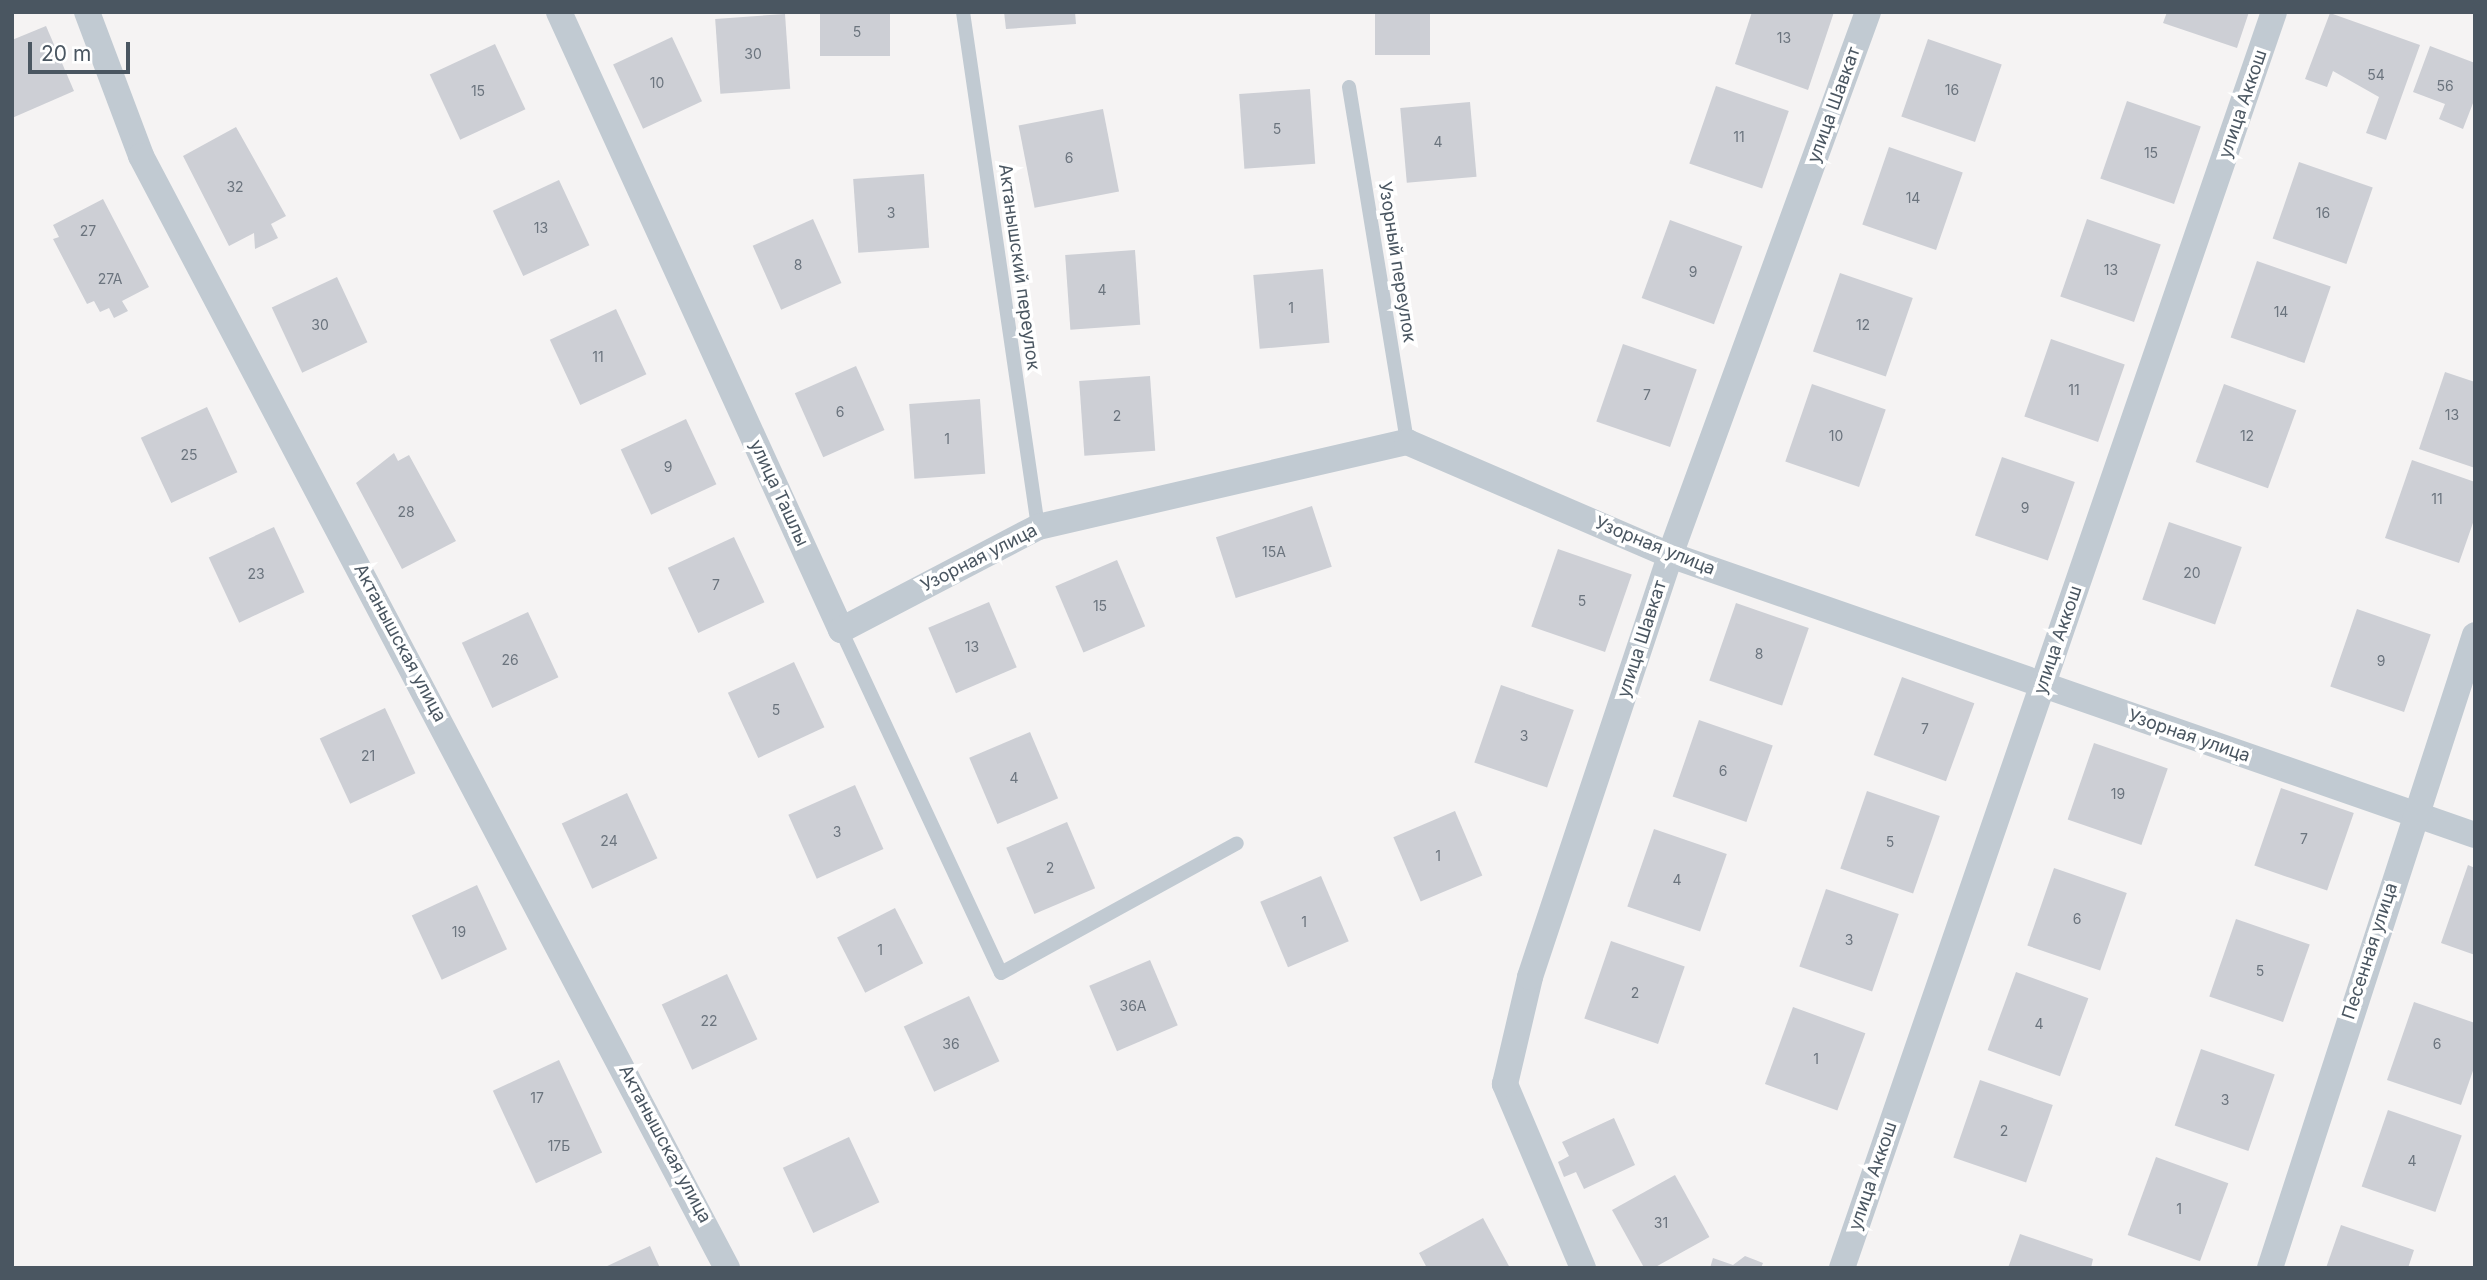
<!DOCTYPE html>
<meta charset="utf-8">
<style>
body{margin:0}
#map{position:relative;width:2487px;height:1280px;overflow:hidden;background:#f5f3f3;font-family:Inter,sans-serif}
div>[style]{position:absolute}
.building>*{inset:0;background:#cdcfd5;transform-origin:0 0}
.service>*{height:14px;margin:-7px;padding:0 7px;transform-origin:7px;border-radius:7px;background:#c1cad2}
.minor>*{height:26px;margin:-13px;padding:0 13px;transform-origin:13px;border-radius:13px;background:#c1cad2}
span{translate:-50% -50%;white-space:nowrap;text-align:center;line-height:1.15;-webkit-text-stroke:7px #fff;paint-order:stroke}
.number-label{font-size:14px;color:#6b747e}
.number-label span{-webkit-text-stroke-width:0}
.street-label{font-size:18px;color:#4a5661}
.frame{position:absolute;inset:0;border:14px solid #4a5661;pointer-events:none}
.scale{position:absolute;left:28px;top:42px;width:102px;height:32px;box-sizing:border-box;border:4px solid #4a5661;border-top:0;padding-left:9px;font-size:21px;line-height:24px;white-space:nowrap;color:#4a5661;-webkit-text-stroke:5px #fff;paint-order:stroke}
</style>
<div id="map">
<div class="building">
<div style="left:820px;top:12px;width:70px;height:44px"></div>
<div style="clip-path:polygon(1004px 12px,1075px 12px,1076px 24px,1006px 29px)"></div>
<div style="left:1375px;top:12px;width:55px;height:43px"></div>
<div style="clip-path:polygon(1752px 12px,1834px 12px,1808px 90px,1735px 64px)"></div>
<div style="clip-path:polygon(2167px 12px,2249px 12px,2237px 48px,2163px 23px)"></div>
<div style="clip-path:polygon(2330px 13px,2420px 45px,2386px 140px,2366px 133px,2379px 97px,2333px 71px,2327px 87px,2305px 79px)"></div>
<div style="left:785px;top:14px;width:75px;height:70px;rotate:86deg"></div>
<div style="clip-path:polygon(46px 26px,74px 91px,12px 118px,12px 40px)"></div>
<div style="left:672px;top:37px;width:71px;height:65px;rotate:65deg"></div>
<div style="left:1928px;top:39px;width:78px;height:82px;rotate:19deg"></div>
<div style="left:495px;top:44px;width:72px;height:72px;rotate:65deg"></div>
<div style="clip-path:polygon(2430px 46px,2475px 63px,2475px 98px,2463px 129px,2439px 119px,2445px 104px,2413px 92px)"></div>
<div style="left:1716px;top:86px;width:77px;height:82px;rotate:19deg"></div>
<div style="left:1310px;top:89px;width:75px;height:71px;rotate:86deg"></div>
<div style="left:2127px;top:101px;width:78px;height:82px;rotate:19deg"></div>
<div style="left:1470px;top:102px;width:75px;height:70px;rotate:85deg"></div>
<div style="left:1103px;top:109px;width:84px;height:86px;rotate:79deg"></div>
<div style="clip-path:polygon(236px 127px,286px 216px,271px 224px,278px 238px,255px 249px,254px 233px,229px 246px,183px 156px)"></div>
<div style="left:1889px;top:147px;width:78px;height:82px;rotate:19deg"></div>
<div style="left:2299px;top:162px;width:78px;height:81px;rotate:19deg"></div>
<div style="left:924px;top:174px;width:74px;height:71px;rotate:86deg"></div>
<div style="left:559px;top:180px;width:72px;height:73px;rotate:65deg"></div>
<div style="clip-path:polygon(103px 199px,149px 287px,122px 301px,128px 311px,114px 318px,109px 308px,100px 312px,94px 301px,87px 304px,53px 239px,59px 237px,53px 225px)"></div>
<div style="left:813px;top:219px;width:70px;height:66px;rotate:66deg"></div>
<div style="left:2087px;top:219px;width:78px;height:82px;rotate:19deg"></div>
<div style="left:1670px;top:220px;width:77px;height:83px;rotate:20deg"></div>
<div style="left:1135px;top:250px;width:75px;height:70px;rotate:86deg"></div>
<div style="left:2257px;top:261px;width:78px;height:81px;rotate:19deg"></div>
<div style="left:1323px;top:269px;width:74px;height:70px;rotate:85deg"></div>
<div style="left:1840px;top:273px;width:77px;height:83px;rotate:19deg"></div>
<div style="left:337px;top:277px;width:72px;height:72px;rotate:65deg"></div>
<div style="left:616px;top:309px;width:72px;height:73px;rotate:65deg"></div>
<div style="left:2051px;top:339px;width:78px;height:82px;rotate:19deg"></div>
<div style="left:1623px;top:344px;width:78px;height:82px;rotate:19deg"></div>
<div style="left:856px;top:366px;width:70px;height:67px;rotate:66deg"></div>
<div style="clip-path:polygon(2445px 372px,2475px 382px,2475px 468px,2419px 449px)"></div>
<div style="left:1150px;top:376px;width:75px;height:71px;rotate:86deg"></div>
<div style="left:1812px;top:384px;width:78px;height:82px;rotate:19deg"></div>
<div style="left:2224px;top:384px;width:77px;height:83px;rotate:20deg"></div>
<div style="left:980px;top:399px;width:75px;height:71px;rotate:86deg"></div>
<div style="left:207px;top:407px;width:72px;height:73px;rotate:65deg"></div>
<div style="left:686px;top:419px;width:72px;height:72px;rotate:65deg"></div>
<div style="clip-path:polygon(394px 453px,398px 461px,409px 455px,456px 541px,402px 569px,356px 483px)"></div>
<div style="left:2002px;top:457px;width:77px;height:83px;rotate:19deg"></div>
<div style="clip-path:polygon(2412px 460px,2475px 482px,2475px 517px,2459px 563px,2385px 538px)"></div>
<div style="left:1312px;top:506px;width:64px;height:101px;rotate:72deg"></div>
<div style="left:2169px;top:522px;width:77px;height:82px;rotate:19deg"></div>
<div style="left:274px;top:527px;width:72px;height:72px;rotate:65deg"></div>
<div style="left:734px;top:537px;width:72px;height:73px;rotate:65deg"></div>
<div style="left:1558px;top:549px;width:78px;height:82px;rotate:19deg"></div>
<div style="left:1117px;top:560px;width:72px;height:67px;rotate:67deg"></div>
<div style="left:989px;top:602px;width:71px;height:66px;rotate:67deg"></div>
<div style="left:1736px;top:603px;width:77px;height:82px;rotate:19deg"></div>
<div style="left:2357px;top:609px;width:78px;height:82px;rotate:19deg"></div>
<div style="left:528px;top:612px;width:72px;height:73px;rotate:65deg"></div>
<div style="left:794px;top:662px;width:72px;height:73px;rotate:65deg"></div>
<div style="left:1902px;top:677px;width:77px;height:83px;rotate:20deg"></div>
<div style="left:1501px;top:685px;width:77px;height:82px;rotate:19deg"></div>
<div style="left:385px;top:708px;width:72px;height:72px;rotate:65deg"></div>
<div style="left:1699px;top:720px;width:78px;height:81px;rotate:19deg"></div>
<div style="left:1030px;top:732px;width:72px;height:66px;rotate:67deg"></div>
<div style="left:2094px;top:743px;width:78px;height:81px;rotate:19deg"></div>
<div style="left:855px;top:785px;width:70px;height:73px;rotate:66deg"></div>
<div style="left:2281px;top:788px;width:77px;height:82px;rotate:19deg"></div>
<div style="left:1867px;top:791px;width:77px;height:82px;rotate:19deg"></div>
<div style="left:627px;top:793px;width:72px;height:72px;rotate:65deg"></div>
<div style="left:1455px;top:811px;width:70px;height:67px;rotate:67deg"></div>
<div style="left:1067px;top:822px;width:72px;height:66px;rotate:67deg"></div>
<div style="left:1654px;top:829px;width:77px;height:82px;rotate:19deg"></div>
<div style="clip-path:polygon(2468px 865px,2475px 868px,2475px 955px,2441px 943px)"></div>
<div style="left:2054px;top:868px;width:77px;height:82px;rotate:19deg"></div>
<div style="left:1321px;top:876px;width:71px;height:66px;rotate:67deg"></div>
<div style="left:477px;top:885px;width:71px;height:72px;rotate:65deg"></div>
<div style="left:1826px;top:889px;width:77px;height:82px;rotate:19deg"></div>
<div style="left:895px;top:908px;width:62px;height:65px;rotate:63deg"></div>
<div style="left:2236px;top:919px;width:78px;height:82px;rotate:19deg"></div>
<div style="left:1611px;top:941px;width:78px;height:82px;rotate:19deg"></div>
<div style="left:1150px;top:960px;width:71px;height:66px;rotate:67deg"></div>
<div style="left:2016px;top:972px;width:77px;height:83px;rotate:20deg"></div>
<div style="left:727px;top:974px;width:72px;height:72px;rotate:65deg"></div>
<div style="left:969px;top:996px;width:72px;height:72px;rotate:65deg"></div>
<div style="clip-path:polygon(2414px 1002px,2475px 1023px,2475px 1065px,2461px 1105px,2387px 1080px)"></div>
<div style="left:1793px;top:1007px;width:77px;height:82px;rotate:20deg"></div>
<div style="left:2201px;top:1049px;width:78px;height:81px;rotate:19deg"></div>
<div style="left:559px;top:1060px;width:102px;height:73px;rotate:65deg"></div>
<div style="left:1980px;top:1080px;width:77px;height:82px;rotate:19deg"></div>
<div style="left:2388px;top:1110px;width:78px;height:81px;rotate:19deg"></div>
<div style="clip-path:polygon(1614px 1118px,1635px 1165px,1584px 1189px,1576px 1172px,1564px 1177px,1558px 1162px,1569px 1156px,1562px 1142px)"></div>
<div style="left:849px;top:1137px;width:72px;height:73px;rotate:65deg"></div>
<div style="left:2156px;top:1157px;width:77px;height:83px;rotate:20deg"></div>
<div style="left:1675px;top:1175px;width:71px;height:72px;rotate:61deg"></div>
<div style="clip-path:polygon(1483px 1218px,1510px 1268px,1427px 1268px,1419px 1253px)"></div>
<div style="clip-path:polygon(2341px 1225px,2414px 1250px,2408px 1268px,2326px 1268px)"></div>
<div style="clip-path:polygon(2020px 1234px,2093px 1259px,2091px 1268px,2008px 1268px)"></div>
<div style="clip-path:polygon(650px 1246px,660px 1268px,603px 1268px)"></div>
<div style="clip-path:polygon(1745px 1256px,1763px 1263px,1761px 1268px,1710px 1268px,1713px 1258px,1733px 1265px)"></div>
</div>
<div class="service">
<div style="left:963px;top:12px;width:520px;rotate:81.71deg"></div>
<div style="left:1349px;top:87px;width:360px;rotate:80.7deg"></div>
<div style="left:841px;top:630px;width:378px;rotate:65deg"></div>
<div style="left:1001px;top:973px;width:269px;rotate:-28.8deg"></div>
</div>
<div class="minor">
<div style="left:87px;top:12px;width:154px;rotate:69.4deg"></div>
<div style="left:141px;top:156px;width:1257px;rotate:62.21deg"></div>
<div style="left:559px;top:12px;width:679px;rotate:65.47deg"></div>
<div style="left:841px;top:630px;width:222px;rotate:-27.6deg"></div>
<div style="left:1038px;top:527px;width:379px;rotate:-13deg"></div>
<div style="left:1407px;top:442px;width:286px;rotate:23.3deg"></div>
<div style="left:1670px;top:555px;width:852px;rotate:19.18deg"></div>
<div style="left:1583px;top:1268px;width:200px;rotate:-113deg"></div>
<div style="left:1505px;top:1084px;width:110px;rotate:-76.8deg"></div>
<div style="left:1530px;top:977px;width:445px;rotate:-71.6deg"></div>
<div style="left:1670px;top:555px;width:578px;rotate:-69.97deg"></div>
<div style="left:1842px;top:1268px;width:1328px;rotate:-71.02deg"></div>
<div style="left:2270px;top:1268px;width:665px;rotate:-72.06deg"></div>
</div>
<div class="number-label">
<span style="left:857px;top:32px">5</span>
<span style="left:1784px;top:38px">13</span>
<span style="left:753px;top:54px">30</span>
<span style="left:2376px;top:75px">54</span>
<span style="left:657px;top:83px">10</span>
<span style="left:2445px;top:86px">56</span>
<span style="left:1952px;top:90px">16</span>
<span style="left:478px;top:91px">15</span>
<span style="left:1277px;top:129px">5</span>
<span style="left:1739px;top:137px">11</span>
<span style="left:1438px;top:142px">4</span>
<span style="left:2151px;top:153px">15</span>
<span style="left:1069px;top:158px">6</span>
<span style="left:235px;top:187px">32</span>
<span style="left:1913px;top:198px">14</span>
<span style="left:891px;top:213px">3</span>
<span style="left:2323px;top:213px">16</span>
<span style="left:541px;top:228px">13</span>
<span style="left:88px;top:231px">27</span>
<span style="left:798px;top:265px">8</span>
<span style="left:2111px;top:270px">13</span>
<span style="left:1693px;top:272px">9</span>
<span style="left:110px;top:279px">27А</span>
<span style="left:1102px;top:290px">4</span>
<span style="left:1291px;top:308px">1</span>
<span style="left:2281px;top:312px">14</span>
<span style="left:320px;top:325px">30</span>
<span style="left:1863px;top:325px">12</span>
<span style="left:598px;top:357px">11</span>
<span style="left:2074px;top:390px">11</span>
<span style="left:1647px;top:395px">7</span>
<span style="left:840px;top:412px">6</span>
<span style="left:2452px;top:415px">13</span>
<span style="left:1117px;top:416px">2</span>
<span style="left:1836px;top:436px">10</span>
<span style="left:2247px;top:436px">12</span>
<span style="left:947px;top:439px">1</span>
<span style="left:189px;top:455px">25</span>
<span style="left:668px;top:467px">9</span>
<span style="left:2437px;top:499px">11</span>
<span style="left:2025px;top:508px">9</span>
<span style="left:406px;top:512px">28</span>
<span style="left:1274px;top:552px">15А</span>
<span style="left:2192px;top:573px">20</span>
<span style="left:256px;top:574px">23</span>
<span style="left:716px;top:585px">7</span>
<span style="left:1582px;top:601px">5</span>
<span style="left:1100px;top:606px">15</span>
<span style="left:972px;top:647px">13</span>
<span style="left:1759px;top:654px">8</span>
<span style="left:510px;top:660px">26</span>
<span style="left:2381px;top:661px">9</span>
<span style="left:776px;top:710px">5</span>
<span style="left:1925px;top:729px">7</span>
<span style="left:1524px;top:736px">3</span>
<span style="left:368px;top:756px">21</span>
<span style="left:1723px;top:771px">6</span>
<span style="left:1014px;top:778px">4</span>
<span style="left:2118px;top:794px">19</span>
<span style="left:837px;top:832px">3</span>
<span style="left:2304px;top:839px">7</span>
<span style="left:609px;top:841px">24</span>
<span style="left:1890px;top:842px">5</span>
<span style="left:1438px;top:856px">1</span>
<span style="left:1050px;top:868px">2</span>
<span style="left:1677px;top:880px">4</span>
<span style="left:2077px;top:919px">6</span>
<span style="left:1304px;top:922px">1</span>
<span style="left:459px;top:932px">19</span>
<span style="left:1849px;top:940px">3</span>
<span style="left:880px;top:950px">1</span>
<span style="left:2260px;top:971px">5</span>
<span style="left:1635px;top:993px">2</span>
<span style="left:1133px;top:1006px">36А</span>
<span style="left:709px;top:1021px">22</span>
<span style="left:2039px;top:1024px">4</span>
<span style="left:951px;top:1044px">36</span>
<span style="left:2437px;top:1044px">6</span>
<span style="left:1816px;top:1059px">1</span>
<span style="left:537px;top:1098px">17</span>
<span style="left:2225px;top:1100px">3</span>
<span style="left:2004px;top:1131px">2</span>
<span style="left:559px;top:1146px">17Б</span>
<span style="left:2412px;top:1161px">4</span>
<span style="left:2179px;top:1209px">1</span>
<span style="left:1661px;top:1223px">31</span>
</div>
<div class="street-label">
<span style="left:2243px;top:104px;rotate:-71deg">улица Аккош</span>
<span style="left:1834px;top:105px;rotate:-70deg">улица Шавкат</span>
<span style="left:1397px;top:262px;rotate:81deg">Узорный переулок</span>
<span style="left:1019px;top:267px;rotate:82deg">Актанышский переулок</span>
<span style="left:779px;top:493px;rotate:65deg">улица Ташлы</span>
<span style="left:1655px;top:546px;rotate:22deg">Узорная улица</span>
<span style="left:979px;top:558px;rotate:-27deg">Узорная улица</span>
<span style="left:1642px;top:639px;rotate:-72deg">улица Шавкат</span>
<span style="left:2058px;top:640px;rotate:-71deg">улица Аккош</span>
<span style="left:400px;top:643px;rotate:62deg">Актанышская улица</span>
<span style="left:2189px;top:736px;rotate:19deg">Узорная улица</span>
<span style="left:2370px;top:951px;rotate:-72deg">Песенная улица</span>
<span style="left:665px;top:1144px;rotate:62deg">Актанышская улица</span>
<span style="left:1873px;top:1176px;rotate:-71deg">улица Аккош</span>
</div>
<div class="frame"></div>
<div class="scale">20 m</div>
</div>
